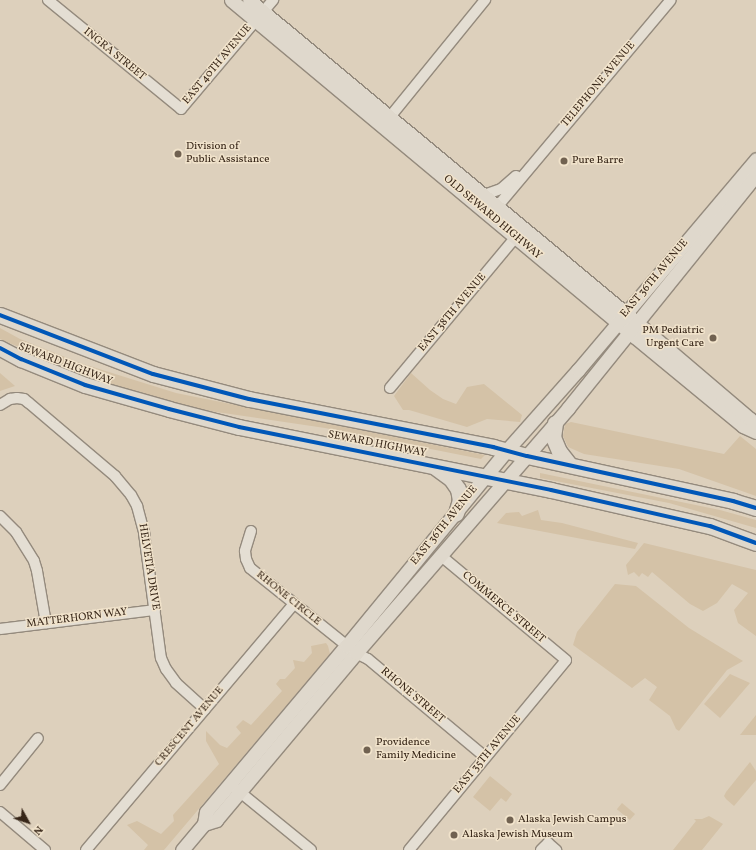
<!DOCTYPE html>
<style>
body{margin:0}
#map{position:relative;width:756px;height:850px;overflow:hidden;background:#ddd0bc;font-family:Vollkorn,serif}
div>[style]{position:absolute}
.green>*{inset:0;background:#d4c2a7;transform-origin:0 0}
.roads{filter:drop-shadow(1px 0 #948a7d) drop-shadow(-1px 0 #948a7d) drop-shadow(0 1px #948a7d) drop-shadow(0 -1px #948a7d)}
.minor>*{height:10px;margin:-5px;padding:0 5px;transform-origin:5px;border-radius:5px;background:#e4ded3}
.major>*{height:13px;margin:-6.5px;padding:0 6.5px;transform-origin:6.5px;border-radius:6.5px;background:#dfd8cc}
.highway>*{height:15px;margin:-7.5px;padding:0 7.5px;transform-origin:7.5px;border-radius:7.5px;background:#dfd8cc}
.cycleway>*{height:4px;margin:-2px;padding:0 2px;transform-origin:2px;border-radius:2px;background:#0057b8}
.dots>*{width:11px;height:11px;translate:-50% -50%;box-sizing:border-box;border:2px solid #f1e3cb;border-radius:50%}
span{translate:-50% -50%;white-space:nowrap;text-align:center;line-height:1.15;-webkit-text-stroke:3px #f1e3cb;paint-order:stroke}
.street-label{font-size:11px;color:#372618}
.poi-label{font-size:11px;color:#372618}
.left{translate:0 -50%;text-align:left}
.right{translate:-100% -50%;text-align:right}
.north{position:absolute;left:8px;top:802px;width:40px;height:40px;-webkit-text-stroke:3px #f1e3cb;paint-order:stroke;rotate:130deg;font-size:11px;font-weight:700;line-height:16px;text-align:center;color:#372618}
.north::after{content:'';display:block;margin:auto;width:14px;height:18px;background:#372618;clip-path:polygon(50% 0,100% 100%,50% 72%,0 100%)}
</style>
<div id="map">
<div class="green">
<div style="clip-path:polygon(0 328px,20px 339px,80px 363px,176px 393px,485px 455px,481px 459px,325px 428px,189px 408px,113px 385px,47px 359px,0 339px)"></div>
<div style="clip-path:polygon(0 373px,15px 386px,0 391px)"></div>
<div style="clip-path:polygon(411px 373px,430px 390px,443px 399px,456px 404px,467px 387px,484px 384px,522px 415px,520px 422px,487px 419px,467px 427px,409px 410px,403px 410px,394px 396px)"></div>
<div style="clip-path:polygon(571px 422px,724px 454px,740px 436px,756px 449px,756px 496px,679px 469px,584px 454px,568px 447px,563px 436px,565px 424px)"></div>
<div style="clip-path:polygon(540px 473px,720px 510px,756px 520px,756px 528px,669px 503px,540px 478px)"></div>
<div style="clip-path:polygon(538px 510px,541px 520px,562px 523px,638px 543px,635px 549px,497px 523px,506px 513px,519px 512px,522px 516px)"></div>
<div style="clip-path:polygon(644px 543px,756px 570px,756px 636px,738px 623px,734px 610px,748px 593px,732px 584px,717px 603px,703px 611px,690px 604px,652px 572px,648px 577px,642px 573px,639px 577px,634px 572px,628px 575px,626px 565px)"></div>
<div style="clip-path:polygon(615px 584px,636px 586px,689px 628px,743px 661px,727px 670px,679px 731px,676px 729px,670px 716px,649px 700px,657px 687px,645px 678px,632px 688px,573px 645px,577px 632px)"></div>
<div style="clip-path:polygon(326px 643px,328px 646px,330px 654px,164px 850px,144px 850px,148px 845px,127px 825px,137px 821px,161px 834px,174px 821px,173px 815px,219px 764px,206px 741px,206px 731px,220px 745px,227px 748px,241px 733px,236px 727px,243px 720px,251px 725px,282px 691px,276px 684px,280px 679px,285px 679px,295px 668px,293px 660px,304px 662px,312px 653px,311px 646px)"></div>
<div style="clip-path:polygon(730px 674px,750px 683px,720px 718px,704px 704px)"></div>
<div style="clip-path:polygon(756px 715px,756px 735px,740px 735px)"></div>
<div style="clip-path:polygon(750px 762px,756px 771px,756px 780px,734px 806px,726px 799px,724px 796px,726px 792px)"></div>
<div style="clip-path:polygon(490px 776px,512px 794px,506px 802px,501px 798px,490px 811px,473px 797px)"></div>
<div style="left:622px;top:803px;width:17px;height:8px;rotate:40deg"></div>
<div style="clip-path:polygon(709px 816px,723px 824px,702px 850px,673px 850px,696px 821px,694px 819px,702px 819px)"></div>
</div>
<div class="roads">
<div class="minor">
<div style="left:48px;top:0;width:172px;rotate:39.3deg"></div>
<div style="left:181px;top:109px;width:143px;rotate:-49.8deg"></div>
<div style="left:385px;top:123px;width:159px;rotate:-50.9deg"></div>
<div style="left:478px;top:192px;width:9px;rotate:13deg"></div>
<div style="left:487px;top:194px;width:15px;rotate:-20deg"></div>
<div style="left:501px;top:189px;width:20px;rotate:-41deg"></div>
<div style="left:497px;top:207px;width:270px;rotate:-50deg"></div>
<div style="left:390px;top:388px;width:197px;rotate:-50.2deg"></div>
<div style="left:0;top:405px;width:12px;rotate:-31deg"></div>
<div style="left:10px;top:399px;width:7px;rotate:-8deg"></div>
<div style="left:17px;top:398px;width:7px;rotate:8deg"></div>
<div style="left:24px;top:399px;width:6px;rotate:39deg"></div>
<div style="left:29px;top:403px;width:113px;rotate:40.3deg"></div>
<div style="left:115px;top:476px;width:25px;rotate:50deg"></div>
<div style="left:131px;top:495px;width:13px;rotate:61deg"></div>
<div style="left:137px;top:506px;width:28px;rotate:75deg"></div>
<div style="left:144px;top:533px;width:126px;rotate:82.3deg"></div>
<div style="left:161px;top:658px;width:12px;rotate:66deg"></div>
<div style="left:166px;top:669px;width:17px;rotate:54deg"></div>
<div style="left:176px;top:683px;width:39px;rotate:42deg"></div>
<div style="left:0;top:516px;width:23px;rotate:45deg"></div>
<div style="left:16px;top:532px;width:34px;rotate:58deg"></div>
<div style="left:34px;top:561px;width:10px;rotate:73deg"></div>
<div style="left:37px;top:571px;width:53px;rotate:80.2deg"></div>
<div style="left:251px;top:531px;width:21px;rotate:107deg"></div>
<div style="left:245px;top:551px;width:8px;rotate:83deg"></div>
<div style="left:246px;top:559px;width:10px;rotate:66deg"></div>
<div style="left:250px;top:568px;width:136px;rotate:38.7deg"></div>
<div style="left:356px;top:653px;width:13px;rotate:27deg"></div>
<div style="left:368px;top:659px;width:153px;rotate:39.9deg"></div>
<div style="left:0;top:629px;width:156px;rotate:-7deg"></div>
<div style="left:0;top:785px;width:60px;rotate:-51deg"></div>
<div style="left:235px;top:788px;width:98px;rotate:39.2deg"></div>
<div style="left:0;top:812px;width:59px;rotate:40.2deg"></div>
<div style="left:86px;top:850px;width:321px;rotate:-49.8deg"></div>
<div style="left:409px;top:850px;width:246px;rotate:-50.4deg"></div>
<div style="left:566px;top:660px;width:163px;rotate:-140.2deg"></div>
<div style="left:541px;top:850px;width:10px;rotate:-45deg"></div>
<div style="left:548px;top:843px;width:11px;rotate:41deg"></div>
</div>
<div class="major">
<div style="left:231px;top:0;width:526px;rotate:39.83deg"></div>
<div style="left:635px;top:337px;width:140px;rotate:39.5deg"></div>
<div style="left:743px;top:426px;width:14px;rotate:25deg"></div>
<div style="left:249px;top:0;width:503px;rotate:39.76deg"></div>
<div style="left:636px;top:322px;width:150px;rotate:40.4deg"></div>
<div style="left:750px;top:419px;width:10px;rotate:53deg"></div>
<div style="left:204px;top:824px;width:12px;rotate:-81deg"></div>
<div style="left:206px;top:812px;width:217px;rotate:-49.9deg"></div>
<div style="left:346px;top:646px;width:252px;rotate:-50.6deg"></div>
<div style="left:506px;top:451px;width:108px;rotate:-48.4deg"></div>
<div style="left:578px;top:370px;width:276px;rotate:-49.8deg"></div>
<div style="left:182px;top:850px;width:34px;rotate:-50deg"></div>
<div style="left:204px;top:824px;width:13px;rotate:-18deg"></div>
<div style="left:216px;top:820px;width:218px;rotate:-50deg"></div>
<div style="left:356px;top:653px;width:324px;rotate:-49.1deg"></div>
<div style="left:568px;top:408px;width:299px;rotate:-51.1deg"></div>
</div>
<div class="highway">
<div style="left:0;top:315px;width:164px;rotate:21.1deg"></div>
<div style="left:153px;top:374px;width:99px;rotate:14.6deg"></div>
<div style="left:249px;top:399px;width:249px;rotate:11.1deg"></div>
<div style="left:493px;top:447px;width:35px;rotate:15deg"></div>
<div style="left:527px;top:456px;width:211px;rotate:12.3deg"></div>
<div style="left:733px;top:501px;width:24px;rotate:17deg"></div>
<div style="left:0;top:348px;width:24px;rotate:28deg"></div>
<div style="left:21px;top:359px;width:69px;rotate:22.1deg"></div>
<div style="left:85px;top:385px;width:87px;rotate:15.9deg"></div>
<div style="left:169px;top:409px;width:72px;rotate:14.4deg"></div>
<div style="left:239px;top:427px;width:318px;rotate:11.4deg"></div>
<div style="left:551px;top:490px;width:163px;rotate:12.8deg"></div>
<div style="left:710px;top:526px;width:49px;rotate:20.3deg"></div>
<div style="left:555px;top:423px;width:14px;rotate:98deg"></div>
<div style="left:553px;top:437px;width:15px;rotate:67deg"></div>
<div style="left:559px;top:451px;width:16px;rotate:52deg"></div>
<div style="left:436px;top:468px;width:19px;rotate:36deg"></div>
<div style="left:451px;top:479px;width:12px;rotate:55deg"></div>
<div style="left:458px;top:489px;width:11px;rotate:80deg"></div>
<div style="left:460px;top:500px;width:14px;rotate:107deg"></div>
</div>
</div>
<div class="cycleway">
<div style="left:0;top:315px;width:164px;rotate:21.1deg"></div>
<div style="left:153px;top:374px;width:99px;rotate:14.6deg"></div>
<div style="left:249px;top:399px;width:249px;rotate:11.1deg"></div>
<div style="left:493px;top:447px;width:35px;rotate:15deg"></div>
<div style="left:527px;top:456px;width:211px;rotate:12.3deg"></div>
<div style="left:733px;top:501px;width:24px;rotate:17deg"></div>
<div style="left:0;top:348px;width:24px;rotate:28deg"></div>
<div style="left:21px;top:359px;width:69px;rotate:22.1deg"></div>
<div style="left:85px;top:385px;width:87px;rotate:15.9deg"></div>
<div style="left:169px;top:409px;width:72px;rotate:14.4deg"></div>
<div style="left:239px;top:427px;width:318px;rotate:11.4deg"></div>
<div style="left:551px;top:490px;width:163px;rotate:12.8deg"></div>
<div style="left:710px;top:526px;width:49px;rotate:20.3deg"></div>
</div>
<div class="dots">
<div style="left:178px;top:154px;background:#716251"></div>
<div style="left:564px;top:161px;background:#716251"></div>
<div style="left:713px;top:338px;background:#716251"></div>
<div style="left:367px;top:750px;background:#716251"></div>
<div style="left:510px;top:820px;background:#716251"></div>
<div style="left:454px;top:835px;background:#716251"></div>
</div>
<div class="street-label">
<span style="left:114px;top:55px;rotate:39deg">INGRA STREET</span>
<span style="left:218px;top:65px;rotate:-50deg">EAST 40TH AVENUE</span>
<span style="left:599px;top:85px;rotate:-50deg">TELEPHONE AVENUE</span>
<span style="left:492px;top:218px;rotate:40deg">OLD SEWARD HIGHWAY</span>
<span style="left:655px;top:279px;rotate:-50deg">EAST 36TH AVENUE</span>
<span style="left:453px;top:313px;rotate:-50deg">EAST 38TH AVENUE</span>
<span style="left:65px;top:365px;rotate:21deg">SEWARD HIGHWAY</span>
<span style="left:377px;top:445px;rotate:11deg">SEWARD HIGHWAY</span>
<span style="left:445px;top:526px;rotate:-51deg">EAST 36TH AVENUE</span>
<span style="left:148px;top:567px;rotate:81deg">HELVETIA DRIVE</span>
<span style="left:288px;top:599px;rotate:39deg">RHONE CIRCLE</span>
<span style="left:503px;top:608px;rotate:40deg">COMMERCE STREET</span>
<span style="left:77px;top:619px;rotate:-7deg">MATTERHORN WAY</span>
<span style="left:412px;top:696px;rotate:40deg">RHONE STREET</span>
<span style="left:190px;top:727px;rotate:-50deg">CRESCENT AVENUE</span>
<span style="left:488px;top:755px;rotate:-50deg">EAST 35TH AVENUE</span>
</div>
<div class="poi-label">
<span class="left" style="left:186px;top:154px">Division of<br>Public Assistance</span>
<span class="left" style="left:572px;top:161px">Pure Barre</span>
<span class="right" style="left:704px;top:338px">PM Pediatric<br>Urgent Care</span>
<span class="left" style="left:376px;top:750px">Providence<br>Family Medicine</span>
<span class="left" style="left:518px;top:820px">Alaska Jewish Campus</span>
<span class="left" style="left:462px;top:835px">Alaska Jewish Museum</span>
</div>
<div class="north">N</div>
</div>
